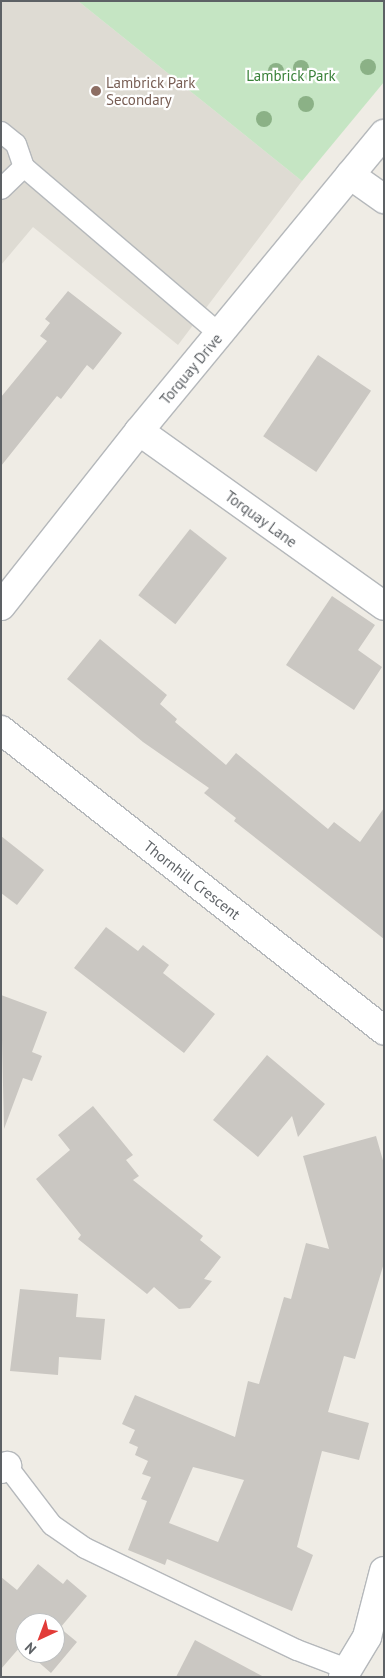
<!DOCTYPE html>
<style>
body{margin:0}
#map{position:relative;width:385px;height:1678px;overflow:hidden;background:#efece5;font-family:"PT Sans",sans-serif}
div>[style]{position:absolute}
.education>*{inset:0;background:#dedbd3}
.green>*{inset:0;background:#c5e5c3}
.building>*{inset:0;background:#cac7c2;transform-origin:0 0}
.roads{filter:drop-shadow(1px 0 #b5b8bb) drop-shadow(-1px 0 #b5b8bb) drop-shadow(0 1px #b5b8bb) drop-shadow(0 -1px #b5b8bb)}
.lane>*{height:20px;margin:-10px;padding:0 10px;transform-origin:10px;border-radius:10px;background:#fff}
.street>*{height:28px;margin:-14px;padding:0 14px;transform-origin:14px;border-radius:14px;background:#fff}
.trees>*{width:16px;height:16px;margin:-8px;border-radius:50%;background:#8bb186}
.dots>*{width:14px;height:14px;translate:-50% -50%;box-sizing:border-box;border:2px solid #fff;border-radius:50%}
span{translate:-50% -50%;white-space:nowrap;text-align:center;line-height:1.15;-webkit-text-stroke:4.5px #fff;paint-order:stroke}
.park-label{font-size:15px;color:#398138}
.education-label{font-size:15px;color:#785e54}
.left{translate:0 -50%;text-align:left}
.street-label{font-size:15px;color:#5d6165}
.frame{position:absolute;inset:0;border:2px solid #5d6165;pointer-events:none}
.north{position:absolute;left:15px;top:1613px;width:50px;height:50px;box-sizing:border-box;background:#fff;border:1px solid #bec0c1;border-radius:50%;rotate:223deg;font-size:14px;font-weight:700;line-height:20px;text-align:center;color:#5d6165}
.north::after{content:'';display:block;margin:auto;width:18px;height:22px;background:#e23b38;clip-path:polygon(50% 0,100% 100%,50% 72%,0 100%)}
</style>
<div id="map">
<div class="education">
<div style="clip-path:polygon(1px 1px,78px 1px,302px 181px,178px 345px,33px 227px,1px 265px)"></div>
</div>
<div class="green">
<div style="clip-path:polygon(78px 1px,384px 1px,384px 82px,302px 181px)"></div>
</div>
<div class="building">
<div style="clip-path:polygon(68px 291px,122px 333px,93px 370px,87px 365px,61px 399px,57px 396px,1px 466px,1px 397px,47px 341px,40px 336px,50px 323px,45px 319px)"></div>
<div style="left:318px;top:355px;width:64px;height:98px;rotate:34deg"></div>
<div style="left:190px;top:529px;width:47px;height:84px;rotate:38deg"></div>
<div style="clip-path:polygon(332px 596px,375px 625px,358px 650px,382px 667px,354px 710px,286px 665px)"></div>
<div style="clip-path:polygon(100px 639px,167px 695px,160px 704px,177px 719px,175px 722px,226px 765px,236px 753px,328px 829px,334px 822px,360px 842px,384px 808px,384px 939px,234px 821px,236px 818px,204px 793px,209px 788px,143px 742px,67px 679px)"></div>
<div style="clip-path:polygon(1px 836px,44px 870px,17px 905px,1px 893px)"></div>
<div style="clip-path:polygon(106px 927px,138px 951px,143px 945px,169px 965px,163px 973px,215px 1014px,184px 1053px,74px 968px)"></div>
<div style="clip-path:polygon(1px 995px,47px 1012px,32px 1052px,42px 1056px,32px 1081px,23px 1078px,4px 1129px)"></div>
<div style="clip-path:polygon(267px 1055px,325px 1104px,298px 1137px,292px 1116px,258px 1157px,213px 1120px)"></div>
<div style="clip-path:polygon(93px 1106px,133px 1155px,126px 1160px,139px 1176px,133px 1180px,203px 1236px,200px 1240px,221px 1257px,204px 1279px,212px 1281px,190px 1308px,179px 1309px,154px 1287px,147px 1294px,78px 1239px,81px 1235px,36px 1179px,70px 1150px,58px 1135px)"></div>
<div style="clip-path:polygon(evenodd,376px 1136px,384px 1164px,384px 1263px,355px 1359px,344px 1356px,328px 1412px,369px 1423px,359px 1460px,322px 1451px,297px 1547px,313px 1555px,292px 1611px,167px 1559px,165px 1565px,128px 1550px,147px 1501px,141px 1499px,151px 1477px,142px 1474px,148px 1461px,135px 1455px,138px 1447px,129px 1443px,135px 1430px,122px 1424px,135px 1395px,235px 1437px,248px 1381px,259px 1384px,284px 1297px,291px 1299px,306px 1243px,329px 1249px,303px 1156px,376px 1136px,193px 1467px,244px 1480px,218px 1542px,169px 1523px,193px 1467px)"></div>
<div style="clip-path:polygon(20px 1289px,78px 1294px,76px 1317px,105px 1319px,101px 1360px,59px 1357px,58px 1375px,10px 1371px)"></div>
<div style="clip-path:polygon(38px 1564px,63px 1584px,67px 1579px,87px 1596px,60px 1628px,77px 1642px,51px 1673px,28px 1653px,55px 1653px,55px 1623px,25px 1623px,25px 1650px,20px 1647px,1px 1669px,1px 1577px,17px 1590px)"></div>
<div style="clip-path:polygon(195px 1640px,264px 1677px,176px 1677px)"></div>
</div>
<div class="roads">
<div class="lane">
<div style="left:1px;top:132px;width:19px;rotate:39deg"></div>
<div style="left:16px;top:144px;width:24px;rotate:71deg"></div>
<div style="left:24px;top:167px;width:259px;rotate:40.5deg"></div>
<div style="left:1px;top:189px;width:32px;rotate:-44deg"></div>
<div style="left:7px;top:1466px;width:74px;rotate:52.7deg"></div>
<div style="left:52px;top:1525px;width:40px;rotate:34.9deg"></div>
<div style="left:85px;top:1548px;width:235px;rotate:25.7deg"></div>
<div style="left:297px;top:1650px;width:53px;rotate:20.8deg"></div>
</div>
<div class="street">
<div style="left:350px;top:175px;width:42px;rotate:35.2deg"></div>
<div style="left:139px;top:431px;width:301px;rotate:35.5deg"></div>
<div style="left:1px;top:606px;width:223px;rotate:-51.7deg"></div>
<div style="left:139px;top:431px;width:385px;rotate:-50.5deg"></div>
<div style="left:1px;top:730px;width:487px;rotate:38.1deg"></div>
<div style="left:1px;top:1469px;width:7px;rotate:-27deg"></div>
<div style="left:343px;top:1677px;width:47px;rotate:-59deg"></div>
<div style="left:367px;top:1637px;width:68px;rotate:-75.6deg"></div>
</div>
</div>
<div class="trees">
<div style="left:368px;top:67px"></div>
<div style="left:301px;top:68px"></div>
<div style="left:276px;top:71px"></div>
<div style="left:306px;top:104px"></div>
<div style="left:264px;top:119px"></div>
</div>
<div class="dots">
<div style="left:96px;top:91px;background:#8d6e63"></div>
</div>
<div class="park-label">
<span style="left:291px;top:76px">Lambrick Park</span>
</div>
<div class="education-label">
<span class="left" style="left:106px;top:91px">Lambrick Park<br>Secondary</span>
</div>
<div class="street-label">
<span style="left:191px;top:369px;rotate:-50deg">Torquay Drive</span>
<span style="left:261px;top:519px;rotate:36deg">Torquay Lane</span>
<span style="left:192px;top:880px;rotate:38deg">Thornhill Crescent</span>
</div>
<div class="frame"></div>
<div class="north">N</div>
</div>
